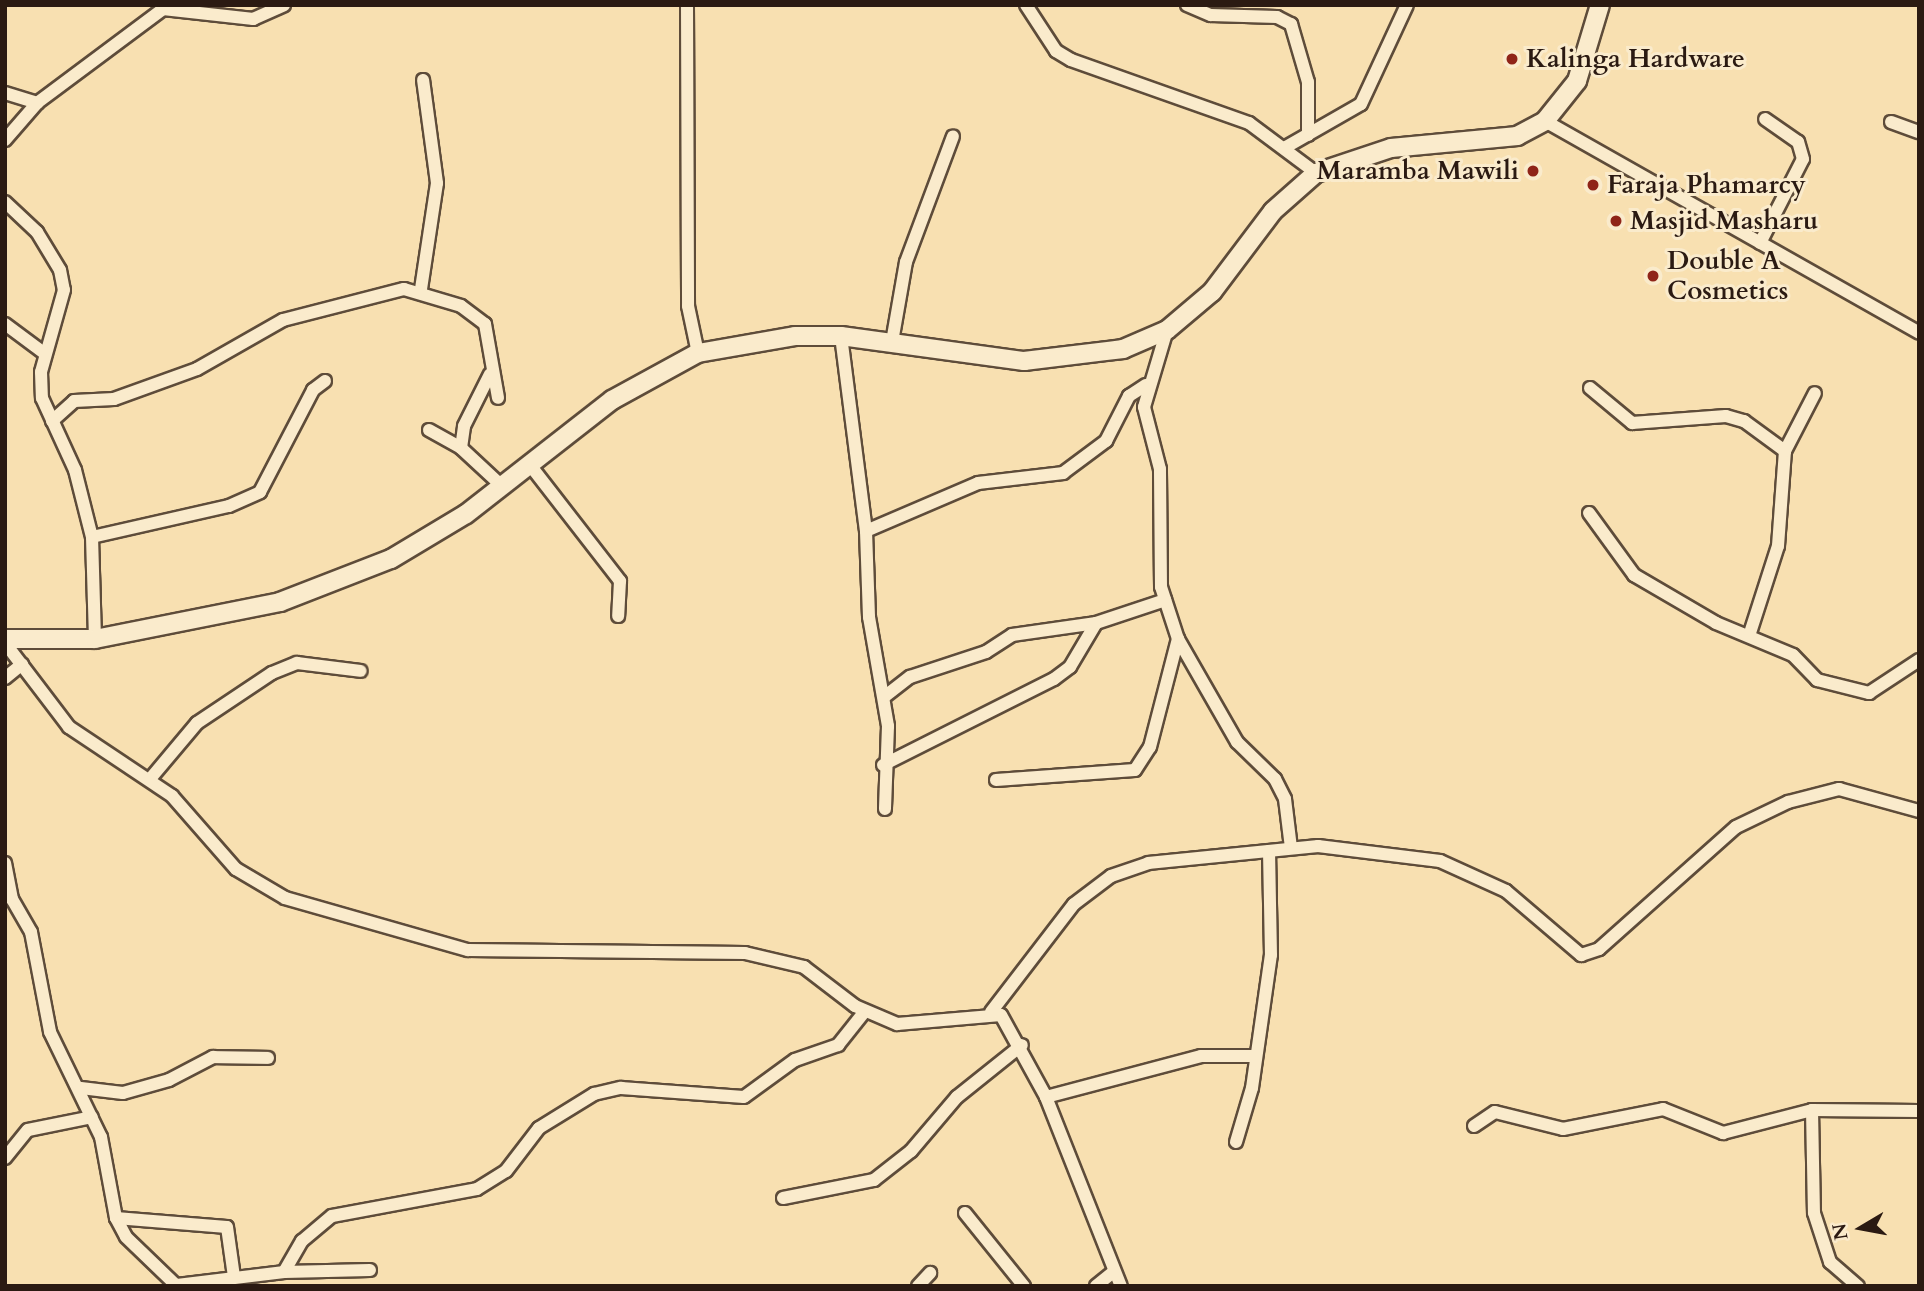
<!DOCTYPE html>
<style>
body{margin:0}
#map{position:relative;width:1924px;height:1291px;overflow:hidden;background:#f8e0b1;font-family:Cardo,serif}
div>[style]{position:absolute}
.roads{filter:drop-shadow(2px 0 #5e4c3a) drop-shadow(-2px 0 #5e4c3a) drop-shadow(0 2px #5e4c3a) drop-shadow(0 -2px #5e4c3a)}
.street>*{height:12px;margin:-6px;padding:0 6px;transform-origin:6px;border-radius:6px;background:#faebcc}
.secondary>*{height:18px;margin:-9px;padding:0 9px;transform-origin:9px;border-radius:9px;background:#faebcc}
.dots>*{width:19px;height:19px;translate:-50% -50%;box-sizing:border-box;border:4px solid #faebcc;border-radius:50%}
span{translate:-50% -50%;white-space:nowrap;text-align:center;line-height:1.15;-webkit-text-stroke:6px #faebcc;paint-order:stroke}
.poi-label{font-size:26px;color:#2b1a12;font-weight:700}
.left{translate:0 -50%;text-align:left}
.right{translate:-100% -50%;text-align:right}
.frame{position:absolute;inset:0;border:7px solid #2b1a12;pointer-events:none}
.north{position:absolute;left:1826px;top:1193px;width:70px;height:70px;-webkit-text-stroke:5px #faebcc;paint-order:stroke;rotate:260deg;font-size:19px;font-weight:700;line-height:28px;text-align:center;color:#2b1a12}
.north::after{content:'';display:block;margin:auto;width:24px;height:32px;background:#2b1a12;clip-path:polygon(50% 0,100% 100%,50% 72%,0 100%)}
</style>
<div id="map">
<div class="roads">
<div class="street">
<div style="left:687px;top:5px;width:301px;rotate:89.8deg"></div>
<div style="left:688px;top:306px;width:48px;rotate:78deg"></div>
<div style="left:1026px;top:5px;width:55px;rotate:56.9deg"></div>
<div style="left:1056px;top:51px;width:17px;rotate:31deg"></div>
<div style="left:1071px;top:60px;width:189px;rotate:19.5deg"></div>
<div style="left:1249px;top:123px;width:84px;rotate:36.7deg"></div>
<div style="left:1187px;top:5px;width:26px;rotate:23deg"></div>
<div style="left:1211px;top:15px;width:66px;rotate:1.7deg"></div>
<div style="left:1277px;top:17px;width:16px;rotate:27deg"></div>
<div style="left:1291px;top:24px;width:60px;rotate:73.7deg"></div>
<div style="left:1308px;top:82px;width:53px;rotate:90deg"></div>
<div style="left:5px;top:93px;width:34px;rotate:17deg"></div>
<div style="left:1545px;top:121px;width:430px;rotate:29.5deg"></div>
<div style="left:1891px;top:122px;width:30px;rotate:20deg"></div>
<div style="left:5px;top:140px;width:49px;rotate:-49.1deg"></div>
<div style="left:37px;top:103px;width:157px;rotate:-36.7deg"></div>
<div style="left:163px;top:9px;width:91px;rotate:6.3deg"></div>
<div style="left:253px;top:19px;width:34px;rotate:-24deg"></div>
<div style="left:1286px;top:147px;width:86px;rotate:-29.8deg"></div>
<div style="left:1361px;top:104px;width:109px;rotate:-65.1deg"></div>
<div style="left:5px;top:202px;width:44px;rotate:43.2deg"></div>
<div style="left:37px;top:232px;width:44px;rotate:58.8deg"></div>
<div style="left:60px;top:270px;width:20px;rotate:79deg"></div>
<div style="left:64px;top:290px;width:85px;rotate:105.7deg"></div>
<div style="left:41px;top:372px;width:26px;rotate:88deg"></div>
<div style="left:42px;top:398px;width:79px;rotate:65.4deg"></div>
<div style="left:75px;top:470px;width:69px;rotate:75.8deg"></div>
<div style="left:92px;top:537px;width:102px;rotate:88.3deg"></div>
<div style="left:1760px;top:243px;width:94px;rotate:-62.9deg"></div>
<div style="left:1803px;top:159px;width:18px;rotate:-106deg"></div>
<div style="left:1798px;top:142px;width:40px;rotate:-145.1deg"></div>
<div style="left:421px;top:289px;width:107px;rotate:-81.4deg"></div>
<div style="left:437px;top:183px;width:104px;rotate:-97.7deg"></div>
<div style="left:5px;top:324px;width:49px;rotate:36.6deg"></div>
<div style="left:841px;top:336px;width:197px;rotate:82.7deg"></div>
<div style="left:866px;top:531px;width:86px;rotate:88deg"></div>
<div style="left:869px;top:617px;width:111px;rotate:80.1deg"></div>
<div style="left:888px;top:726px;width:83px;rotate:92.1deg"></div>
<div style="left:892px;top:342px;width:81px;rotate:-80.1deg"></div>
<div style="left:906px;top:262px;width:134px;rotate:-69.5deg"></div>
<div style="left:1590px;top:388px;width:55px;rotate:39.8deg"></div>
<div style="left:1632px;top:423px;width:94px;rotate:-4.3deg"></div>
<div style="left:1726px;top:416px;width:19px;rotate:16deg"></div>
<div style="left:1744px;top:421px;width:51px;rotate:36.2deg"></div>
<div style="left:52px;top:421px;width:30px;rotate:-42deg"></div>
<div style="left:74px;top:401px;width:40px;rotate:-2.9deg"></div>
<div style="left:114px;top:399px;width:88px;rotate:-19.9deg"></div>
<div style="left:197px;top:369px;width:99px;rotate:-29.7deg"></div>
<div style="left:283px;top:320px;width:125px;rotate:-14.4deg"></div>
<div style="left:404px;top:289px;width:59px;rotate:16.6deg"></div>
<div style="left:461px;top:306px;width:30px;rotate:37deg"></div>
<div style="left:485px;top:324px;width:75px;rotate:80deg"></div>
<div style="left:429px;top:430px;width:37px;rotate:29deg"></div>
<div style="left:461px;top:448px;width:56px;rotate:42.8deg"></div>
<div style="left:461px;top:448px;width:22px;rotate:-82deg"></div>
<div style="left:464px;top:426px;width:58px;rotate:-63.4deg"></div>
<div style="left:530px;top:465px;width:147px;rotate:52.2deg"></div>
<div style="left:620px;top:581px;width:35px;rotate:93deg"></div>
<div style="left:1589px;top:513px;width:77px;rotate:54deg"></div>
<div style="left:1634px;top:575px;width:95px;rotate:30.3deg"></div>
<div style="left:1716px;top:623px;width:83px;rotate:22.6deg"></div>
<div style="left:1793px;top:655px;width:35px;rotate:46deg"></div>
<div style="left:1817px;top:680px;width:54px;rotate:14deg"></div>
<div style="left:1869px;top:693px;width:60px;rotate:-33.4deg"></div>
<div style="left:866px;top:531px;width:122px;rotate:-23.2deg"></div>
<div style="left:978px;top:483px;width:86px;rotate:-6.7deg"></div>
<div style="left:1063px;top:473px;width:54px;rotate:-36.7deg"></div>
<div style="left:1106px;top:441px;width:51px;rotate:-62.9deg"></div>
<div style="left:1129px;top:396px;width:20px;rotate:-33deg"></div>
<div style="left:92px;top:537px;width:140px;rotate:-12.8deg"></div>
<div style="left:229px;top:506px;width:34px;rotate:-24deg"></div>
<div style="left:260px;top:492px;width:115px;rotate:-62.5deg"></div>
<div style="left:313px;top:390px;width:15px;rotate:-37deg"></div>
<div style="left:1750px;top:633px;width:91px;rotate:-72.2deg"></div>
<div style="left:1778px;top:546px;width:95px;rotate:-85.8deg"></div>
<div style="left:1785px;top:451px;width:65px;rotate:-62.7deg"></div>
<div style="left:1178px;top:639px;width:119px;rotate:60.2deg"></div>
<div style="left:1237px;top:742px;width:53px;rotate:44.2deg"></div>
<div style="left:1275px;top:779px;width:22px;rotate:63deg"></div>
<div style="left:1285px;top:799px;width:49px;rotate:83deg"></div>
<div style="left:5px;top:643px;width:106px;rotate:52.7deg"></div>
<div style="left:69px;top:727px;width:124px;rotate:33.8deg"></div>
<div style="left:172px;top:796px;width:97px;rotate:48.8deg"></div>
<div style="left:236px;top:869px;width:57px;rotate:30.6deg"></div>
<div style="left:285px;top:898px;width:190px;rotate:15.9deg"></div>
<div style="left:468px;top:950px;width:277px;rotate:0.6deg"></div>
<div style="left:745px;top:953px;width:61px;rotate:13.3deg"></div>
<div style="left:804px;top:967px;width:64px;rotate:37.4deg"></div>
<div style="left:855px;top:1006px;width:46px;rotate:23.2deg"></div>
<div style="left:897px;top:1024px;width:104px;rotate:-4.9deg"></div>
<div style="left:1001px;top:1015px;width:94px;rotate:61.2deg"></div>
<div style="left:1046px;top:1097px;width:203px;rotate:68.4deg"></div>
<div style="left:5px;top:678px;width:22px;rotate:-39deg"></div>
<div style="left:884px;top:697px;width:33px;rotate:-38deg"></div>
<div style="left:910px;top:677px;width:80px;rotate:-18.2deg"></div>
<div style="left:986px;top:652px;width:31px;rotate:-33deg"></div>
<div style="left:1012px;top:635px;width:85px;rotate:-8.1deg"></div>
<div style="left:883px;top:765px;width:191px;rotate:-26.7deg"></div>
<div style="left:1054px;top:679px;width:20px;rotate:-37deg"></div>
<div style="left:1070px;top:667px;width:51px;rotate:-59.4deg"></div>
<div style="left:1096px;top:623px;width:73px;rotate:-18.4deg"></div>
<div style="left:150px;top:779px;width:73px;rotate:-50deg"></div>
<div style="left:197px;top:723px;width:90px;rotate:-33.7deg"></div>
<div style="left:272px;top:673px;width:27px;rotate:-22deg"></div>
<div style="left:297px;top:663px;width:64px;rotate:7.1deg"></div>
<div style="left:996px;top:780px;width:139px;rotate:-4.1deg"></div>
<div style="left:1135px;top:770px;width:27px;rotate:-57deg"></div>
<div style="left:1150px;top:747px;width:112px;rotate:-75.5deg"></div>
<div style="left:1178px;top:639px;width:55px;rotate:-108.1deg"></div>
<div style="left:1161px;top:587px;width:118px;rotate:-90.5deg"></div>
<div style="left:1160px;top:469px;width:64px;rotate:-104.5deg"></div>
<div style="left:1144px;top:407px;width:80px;rotate:-73.4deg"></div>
<div style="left:5px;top:863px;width:37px;rotate:79deg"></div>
<div style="left:12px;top:899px;width:38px;rotate:60deg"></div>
<div style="left:31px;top:932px;width:102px;rotate:79.2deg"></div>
<div style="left:50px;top:1032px;width:117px;rotate:64.1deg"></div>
<div style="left:101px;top:1137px;width:82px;rotate:79.5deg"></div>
<div style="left:116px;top:1218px;width:21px;rotate:62deg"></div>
<div style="left:126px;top:1237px;width:71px;rotate:43.9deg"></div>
<div style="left:991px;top:1012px;width:136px;rotate:-52.5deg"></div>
<div style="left:1074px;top:904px;width:46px;rotate:-37.1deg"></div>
<div style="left:1111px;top:876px;width:39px;rotate:-19deg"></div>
<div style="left:1148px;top:863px;width:171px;rotate:-5.7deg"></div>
<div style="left:1318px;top:846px;width:123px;rotate:7deg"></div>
<div style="left:1440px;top:861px;width:72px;rotate:24.4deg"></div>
<div style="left:1506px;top:891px;width:99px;rotate:40.5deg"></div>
<div style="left:1581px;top:955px;width:19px;rotate:-18deg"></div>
<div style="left:1599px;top:949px;width:183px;rotate:-41.7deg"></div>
<div style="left:1736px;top:827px;width:58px;rotate:-25.7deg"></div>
<div style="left:1788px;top:802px;width:53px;rotate:-14.3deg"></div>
<div style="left:1839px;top:789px;width:83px;rotate:15.4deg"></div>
<div style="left:81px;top:1088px;width:42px;rotate:6.8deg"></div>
<div style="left:123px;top:1093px;width:48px;rotate:-15.8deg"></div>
<div style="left:169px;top:1080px;width:50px;rotate:-27.6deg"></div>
<div style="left:213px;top:1057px;width:55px;rotate:1deg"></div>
<div style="left:1046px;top:1097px;width:160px;rotate:-14.8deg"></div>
<div style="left:1201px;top:1056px;width:54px"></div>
<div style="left:1812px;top:1110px;width:103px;rotate:88.9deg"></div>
<div style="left:1814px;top:1213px;width:52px;rotate:71.9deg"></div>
<div style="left:1830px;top:1262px;width:37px;rotate:41deg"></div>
<div style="left:1474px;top:1126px;width:25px;rotate:-34deg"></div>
<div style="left:1495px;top:1112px;width:70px;rotate:14deg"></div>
<div style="left:1563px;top:1129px;width:102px;rotate:-11.3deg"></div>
<div style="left:1663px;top:1109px;width:65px;rotate:21.8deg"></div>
<div style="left:1723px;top:1133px;width:92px;rotate:-14.5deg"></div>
<div style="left:1812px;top:1110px;width:107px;rotate:0.5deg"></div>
<div style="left:1236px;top:1142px;width:56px;rotate:-73.5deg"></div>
<div style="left:1252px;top:1088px;width:134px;rotate:-81.9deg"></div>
<div style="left:1271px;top:955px;width:104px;rotate:-91.1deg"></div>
<div style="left:5px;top:1158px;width:36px;rotate:-51deg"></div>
<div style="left:28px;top:1130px;width:65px;rotate:-11.5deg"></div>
<div style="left:783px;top:1198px;width:93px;rotate:-11.2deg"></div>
<div style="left:874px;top:1180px;width:47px;rotate:-38.1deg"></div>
<div style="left:911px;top:1151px;width:71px;rotate:-49.6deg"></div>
<div style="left:957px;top:1097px;width:83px;rotate:-38.7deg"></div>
<div style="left:965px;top:1213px;width:94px;rotate:51.1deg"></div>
<div style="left:116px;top:1218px;width:111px;rotate:4.6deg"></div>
<div style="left:227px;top:1227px;width:50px;rotate:82deg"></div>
<div style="left:284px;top:1272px;width:86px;rotate:-1.3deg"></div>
<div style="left:177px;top:1285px;width:108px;rotate:-6.9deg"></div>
<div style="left:284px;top:1272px;width:36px;rotate:-60deg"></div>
<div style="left:302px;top:1241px;width:39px;rotate:-40deg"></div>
<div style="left:332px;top:1216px;width:147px;rotate:-10.5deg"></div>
<div style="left:477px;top:1189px;width:34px;rotate:-32deg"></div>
<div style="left:506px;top:1171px;width:54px;rotate:-52.5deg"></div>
<div style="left:539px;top:1128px;width:65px;rotate:-31.7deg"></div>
<div style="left:594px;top:1094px;width:28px;rotate:-13deg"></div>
<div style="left:621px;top:1088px;width:123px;rotate:4.2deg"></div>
<div style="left:744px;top:1097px;width:63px;rotate:-36deg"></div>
<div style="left:795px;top:1060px;width:46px;rotate:-19.2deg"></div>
<div style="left:838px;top:1045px;width:43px;rotate:-51.5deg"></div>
<div style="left:918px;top:1286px;width:18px;rotate:-47deg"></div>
<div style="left:1096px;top:1286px;width:22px;rotate:-39deg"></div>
</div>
<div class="secondary">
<div style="left:5px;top:639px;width:90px"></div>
<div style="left:95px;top:639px;width:189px;rotate:-11.3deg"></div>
<div style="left:280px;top:602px;width:119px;rotate:-21.2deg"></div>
<div style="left:391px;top:559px;width:87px;rotate:-31deg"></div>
<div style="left:466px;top:514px;width:185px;rotate:-38deg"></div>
<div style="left:612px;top:400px;width:98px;rotate:-28.7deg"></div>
<div style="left:698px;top:353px;width:98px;rotate:-9.9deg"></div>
<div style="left:795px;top:336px;width:46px"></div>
<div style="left:841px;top:336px;width:185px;rotate:7.8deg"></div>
<div style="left:1024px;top:361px;width:100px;rotate:-6.9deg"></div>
<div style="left:1123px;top:349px;width:48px;rotate:-23.4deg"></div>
<div style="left:1167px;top:330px;width:59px;rotate:-40.2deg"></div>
<div style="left:1212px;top:292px;width:101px;rotate:-53deg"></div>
<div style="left:1273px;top:211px;width:57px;rotate:-41.5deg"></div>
<div style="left:1316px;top:173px;width:79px;rotate:-18.4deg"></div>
<div style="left:1391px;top:148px;width:127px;rotate:-5.4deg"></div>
<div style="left:1517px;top:136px;width:32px;rotate:-28deg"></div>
<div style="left:1545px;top:121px;width:51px;rotate:-51.3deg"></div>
<div style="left:1577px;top:81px;width:79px;rotate:-73.2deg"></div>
</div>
</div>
<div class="dots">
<div style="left:1512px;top:59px;background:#8f2418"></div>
<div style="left:1533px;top:171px;background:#8f2418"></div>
<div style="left:1593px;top:185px;background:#8f2418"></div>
<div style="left:1616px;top:221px;background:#8f2418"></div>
<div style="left:1653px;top:276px;background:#8f2418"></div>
</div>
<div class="poi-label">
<span class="left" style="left:1526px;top:59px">Kalinga Hardware</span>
<span class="right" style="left:1519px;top:171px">Maramba Mawili</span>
<span class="left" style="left:1607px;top:185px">Faraja Phamarcy</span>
<span class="left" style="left:1630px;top:221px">Masjid Masharu</span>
<span class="left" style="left:1667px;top:276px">Double A<br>Cosmetics</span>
</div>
<div class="frame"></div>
<div class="north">N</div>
</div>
